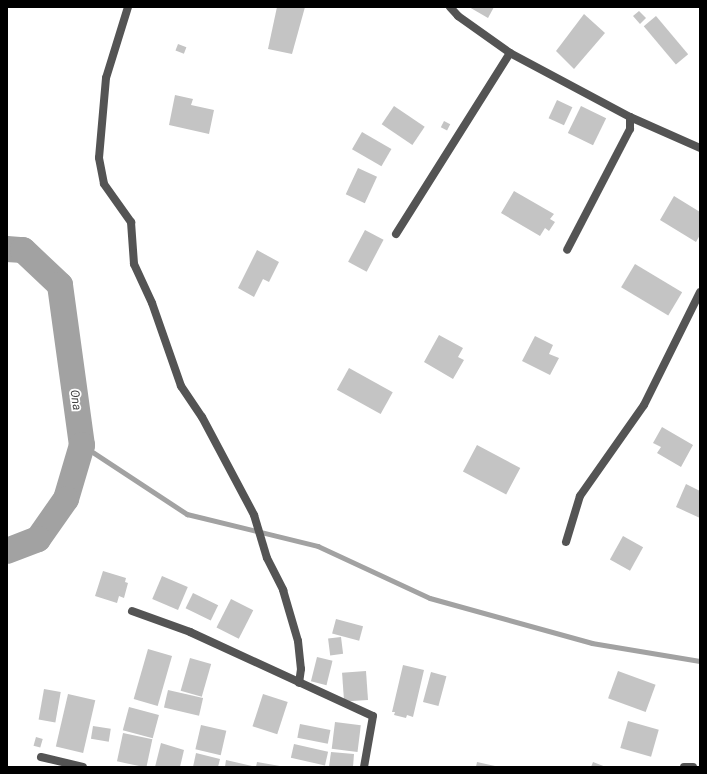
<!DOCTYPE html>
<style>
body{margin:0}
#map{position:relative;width:707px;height:774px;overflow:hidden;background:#fff;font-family:Roboto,sans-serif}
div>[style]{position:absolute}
.stream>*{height:4.5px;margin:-2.25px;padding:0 2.25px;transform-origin:2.25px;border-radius:2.25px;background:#a2a2a2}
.river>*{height:26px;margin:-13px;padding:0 13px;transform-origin:13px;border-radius:13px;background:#a2a2a2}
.building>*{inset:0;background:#c4c4c4;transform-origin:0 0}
.street>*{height:8px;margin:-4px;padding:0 4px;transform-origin:4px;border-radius:4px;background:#545454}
span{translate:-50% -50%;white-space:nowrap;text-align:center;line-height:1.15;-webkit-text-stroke:3.5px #fff;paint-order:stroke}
.water-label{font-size:12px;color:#434343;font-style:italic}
.frame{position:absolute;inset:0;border:8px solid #000;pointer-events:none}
</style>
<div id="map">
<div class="stream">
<div style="left:82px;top:445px;width:126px;rotate:33.3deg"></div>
<div style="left:187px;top:514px;width:135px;rotate:13.7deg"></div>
<div style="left:318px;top:546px;width:123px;rotate:24.9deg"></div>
<div style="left:430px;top:598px;width:168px;rotate:15.5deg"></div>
<div style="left:592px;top:643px;width:109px;rotate:9.5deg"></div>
</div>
<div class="river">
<div style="left:7px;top:249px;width:16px;rotate:4deg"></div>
<div style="left:23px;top:250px;width:51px;rotate:43.4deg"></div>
<div style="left:60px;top:285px;width:162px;rotate:82.2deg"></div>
<div style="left:82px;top:445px;width:56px;rotate:106.5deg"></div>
<div style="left:66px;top:499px;width:49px;rotate:125deg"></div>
<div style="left:38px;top:539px;width:33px;rotate:159deg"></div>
</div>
<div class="building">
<div style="clip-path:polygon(277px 7px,305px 7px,292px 54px,268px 49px)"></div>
<div style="clip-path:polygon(469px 7px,494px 7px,488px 18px)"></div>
<div style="clip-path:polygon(639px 11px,646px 18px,640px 24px,633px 16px)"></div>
<div style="clip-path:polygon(584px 14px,605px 33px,574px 69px,556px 51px)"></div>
<div style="left:656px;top:16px;width:50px;height:16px;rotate:50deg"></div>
<div style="left:178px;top:44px;width:9px;height:7px;rotate:21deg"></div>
<div style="clip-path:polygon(175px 95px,193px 99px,191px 105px,214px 110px,209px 134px,169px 125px)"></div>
<div style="left:557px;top:100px;width:17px;height:20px;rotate:25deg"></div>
<div style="left:394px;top:106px;width:37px;height:22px;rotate:34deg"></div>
<div style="left:581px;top:106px;width:28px;height:30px;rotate:26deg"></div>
<div style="left:444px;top:121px;width:7px;height:7px;rotate:27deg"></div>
<div style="left:362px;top:132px;width:34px;height:20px;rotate:30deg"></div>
<div style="left:358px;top:168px;width:21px;height:29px;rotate:25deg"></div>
<div style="clip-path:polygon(514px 191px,554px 214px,550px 219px,555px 222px,549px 231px,545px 228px,540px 236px,501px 213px)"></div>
<div style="clip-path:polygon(674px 196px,700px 212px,700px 235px,696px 242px,660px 220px)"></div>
<div style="left:365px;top:230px;width:21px;height:36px;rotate:28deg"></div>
<div style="clip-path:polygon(257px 250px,279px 262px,269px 282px,263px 279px,254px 297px,238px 288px)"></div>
<div style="left:635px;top:264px;width:55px;height:27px;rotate:31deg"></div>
<div style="clip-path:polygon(439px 335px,463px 348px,458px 357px,464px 360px,453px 379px,424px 362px)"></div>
<div style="clip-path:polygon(535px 336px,553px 345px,549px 354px,559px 358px,550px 375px,522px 361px)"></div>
<div style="left:349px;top:368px;width:50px;height:25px;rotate:29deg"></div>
<div style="clip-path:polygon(662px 427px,693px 445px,681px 467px,657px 453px,661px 447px,653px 443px)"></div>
<div style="left:477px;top:445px;width:49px;height:30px;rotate:28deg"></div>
<div style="clip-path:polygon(686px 484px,700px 491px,700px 518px,676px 507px)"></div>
<div style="left:623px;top:536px;width:23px;height:27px;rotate:29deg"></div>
<div style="clip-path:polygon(103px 571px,126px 578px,125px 582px,128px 583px,124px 598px,119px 596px,117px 603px,95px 596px)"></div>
<div style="left:162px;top:576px;width:28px;height:25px;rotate:23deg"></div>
<div style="left:193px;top:593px;width:28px;height:17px;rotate:26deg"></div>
<div style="left:231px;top:599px;width:25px;height:32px;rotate:27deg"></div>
<div style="left:336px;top:619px;width:28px;height:15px;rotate:15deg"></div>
<div style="left:341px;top:637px;width:17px;height:13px;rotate:83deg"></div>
<div style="left:148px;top:649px;width:25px;height:52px;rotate:16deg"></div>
<div style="left:317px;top:657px;width:16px;height:25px;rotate:14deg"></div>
<div style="left:190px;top:658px;width:22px;height:34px;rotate:16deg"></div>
<div style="clip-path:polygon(403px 665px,424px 670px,413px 717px,407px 715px,406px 718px,394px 715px,395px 712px,392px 712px)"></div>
<div style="left:366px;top:671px;width:29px;height:24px;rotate:86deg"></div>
<div style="left:618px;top:671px;width:40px;height:29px;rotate:20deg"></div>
<div style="left:431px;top:672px;width:16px;height:31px;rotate:15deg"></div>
<div style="left:44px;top:689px;width:17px;height:31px;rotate:10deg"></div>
<div style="left:168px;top:690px;width:36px;height:18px;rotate:13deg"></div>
<div style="left:68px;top:694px;width:28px;height:54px;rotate:13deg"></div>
<div style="left:263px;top:694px;width:26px;height:34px;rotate:18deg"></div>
<div style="left:129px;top:707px;width:31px;height:24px;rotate:15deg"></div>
<div style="left:628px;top:721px;width:32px;height:28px;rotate:16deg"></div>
<div style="left:335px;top:722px;width:26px;height:27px;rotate:7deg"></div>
<div style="left:300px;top:724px;width:31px;height:14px;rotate:11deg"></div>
<div style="left:201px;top:725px;width:26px;height:25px;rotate:13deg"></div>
<div style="left:93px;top:726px;width:18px;height:13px;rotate:9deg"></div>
<div style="left:123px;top:733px;width:30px;height:29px;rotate:12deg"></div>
<div style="left:36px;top:737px;width:7px;height:9px;rotate:16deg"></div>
<div style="clip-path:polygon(161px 743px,184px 750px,180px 767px,155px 767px)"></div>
<div style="left:294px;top:744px;width:35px;height:14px;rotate:13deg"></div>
<div style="clip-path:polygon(331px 752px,354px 754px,353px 767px,329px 767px)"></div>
<div style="clip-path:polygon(196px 753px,220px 759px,218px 767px,193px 767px)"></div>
<div style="clip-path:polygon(226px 760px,252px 766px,252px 767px,225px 767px)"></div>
<div style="clip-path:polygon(257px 762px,280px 766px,280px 767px,256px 767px)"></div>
<div style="clip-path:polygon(477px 762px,495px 766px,495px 767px,476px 767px)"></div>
<div style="clip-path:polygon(593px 762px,606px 767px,591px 767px)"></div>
</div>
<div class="street">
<div style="left:128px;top:7px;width:74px;rotate:107.2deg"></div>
<div style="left:106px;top:78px;width:80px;rotate:95deg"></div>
<div style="left:99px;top:158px;width:26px;rotate:79deg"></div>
<div style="left:104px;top:184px;width:47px;rotate:54.6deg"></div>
<div style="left:131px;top:222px;width:42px;rotate:85.9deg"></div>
<div style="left:134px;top:264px;width:43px;rotate:65.2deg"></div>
<div style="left:152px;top:303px;width:88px;rotate:70.7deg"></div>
<div style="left:181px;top:386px;width:37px;rotate:56deg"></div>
<div style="left:202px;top:417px;width:111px;rotate:62deg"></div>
<div style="left:254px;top:515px;width:45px;rotate:73.2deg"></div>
<div style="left:267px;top:558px;width:36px;rotate:63deg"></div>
<div style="left:283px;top:590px;width:53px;rotate:73.6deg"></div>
<div style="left:298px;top:641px;width:28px;rotate:84deg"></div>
<div style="left:301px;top:669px;width:14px;rotate:98deg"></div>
<div style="left:450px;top:7px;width:12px;rotate:48deg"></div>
<div style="left:458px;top:16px;width:64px;rotate:35.4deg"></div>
<div style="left:510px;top:53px;width:136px;rotate:28.1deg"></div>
<div style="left:630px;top:117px;width:12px;rotate:90deg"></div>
<div style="left:630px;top:129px;width:136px;rotate:117.5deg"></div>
<div style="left:630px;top:117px;width:77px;rotate:23.9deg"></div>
<div style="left:396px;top:234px;width:214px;rotate:-57.8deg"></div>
<div style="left:566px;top:542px;width:48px;rotate:-73.1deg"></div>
<div style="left:580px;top:496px;width:111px;rotate:-54.9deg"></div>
<div style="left:644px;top:405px;width:126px;rotate:-63.6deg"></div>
<div style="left:132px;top:611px;width:62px;rotate:19.9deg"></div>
<div style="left:190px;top:632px;width:201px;rotate:24.7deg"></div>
<div style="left:373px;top:716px;width:52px;rotate:100deg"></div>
<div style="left:41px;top:757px;width:43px;rotate:13.4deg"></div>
<div style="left:684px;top:767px;width:9px"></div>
</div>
<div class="water-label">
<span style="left:75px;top:400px;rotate:82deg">Ona</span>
</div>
<div class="frame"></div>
</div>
